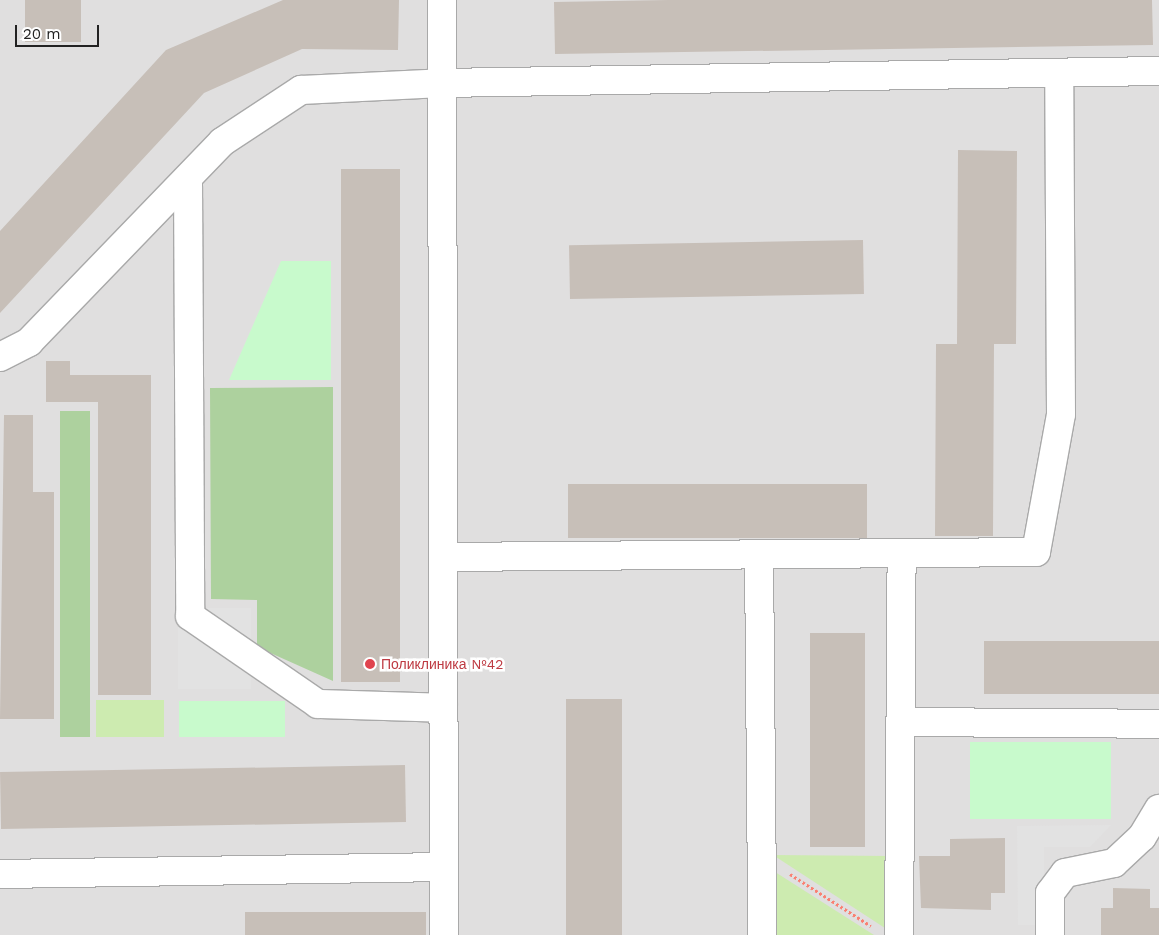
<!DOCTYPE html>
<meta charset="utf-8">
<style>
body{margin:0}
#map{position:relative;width:1159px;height:935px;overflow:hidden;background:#f2efe9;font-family:"Work Sans",sans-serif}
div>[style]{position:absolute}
.residential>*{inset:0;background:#e0dfdf;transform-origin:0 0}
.grass>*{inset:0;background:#cdebb0;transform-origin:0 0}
.forest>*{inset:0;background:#add19e;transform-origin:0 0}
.park>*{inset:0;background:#c8facc;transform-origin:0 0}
.parking>*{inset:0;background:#e2e2e2;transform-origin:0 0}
.building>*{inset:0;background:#c7bfb8;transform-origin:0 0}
.path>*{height:3px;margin-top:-1.5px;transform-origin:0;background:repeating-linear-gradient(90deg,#fa8072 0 2.5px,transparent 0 5px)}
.roads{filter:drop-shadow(1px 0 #a9a9a9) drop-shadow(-1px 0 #a9a9a9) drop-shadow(0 1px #a9a9a9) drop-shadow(0 -1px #a9a9a9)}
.minor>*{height:28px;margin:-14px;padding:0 14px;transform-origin:14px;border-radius:14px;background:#fff}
.dots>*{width:14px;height:14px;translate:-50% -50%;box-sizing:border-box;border:2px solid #fff;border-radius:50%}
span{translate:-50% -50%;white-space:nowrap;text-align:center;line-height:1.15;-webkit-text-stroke:5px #fff;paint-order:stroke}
.health-label{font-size:14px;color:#be3a42}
.left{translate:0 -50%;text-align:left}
.scale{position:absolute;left:15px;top:25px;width:84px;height:22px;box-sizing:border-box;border:2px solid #222;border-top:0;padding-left:6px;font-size:15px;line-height:18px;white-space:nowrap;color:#222;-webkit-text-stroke:4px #fff;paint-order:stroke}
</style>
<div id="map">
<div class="residential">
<div style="left:0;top:0;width:1159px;height:935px"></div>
</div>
<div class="grass">
<div style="left:96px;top:700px;width:68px;height:37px"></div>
<div style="clip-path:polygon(773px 855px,892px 856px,891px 932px)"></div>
<div style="clip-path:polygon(772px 870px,874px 935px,772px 935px)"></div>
</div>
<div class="forest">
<div style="clip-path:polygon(333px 387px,333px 681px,257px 647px,257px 600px,211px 599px,210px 388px)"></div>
<div style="left:60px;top:411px;width:30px;height:326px"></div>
</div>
<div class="park">
<div style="clip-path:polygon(281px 261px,331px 261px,331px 380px,229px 380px)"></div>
<div style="left:179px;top:701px;width:106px;height:36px"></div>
<div style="left:1111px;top:742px;width:77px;height:141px;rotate:90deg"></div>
</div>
<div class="parking">
<div style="left:178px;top:608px;width:73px;height:81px"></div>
<div style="clip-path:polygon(1111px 825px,1090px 847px,1044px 847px,1044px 925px,1018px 925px,1017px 826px)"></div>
</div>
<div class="building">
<div style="left:25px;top:0;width:56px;height:42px"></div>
<div style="clip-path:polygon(283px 0,399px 0,398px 50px,302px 49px,204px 93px,0 313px,0 231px,166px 50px)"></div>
<div style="clip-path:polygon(668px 0,1152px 0,1153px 45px,555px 54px,554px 2px)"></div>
<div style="clip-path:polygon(958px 150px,1017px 151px,1016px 344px,994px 344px,993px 536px,935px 536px,936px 344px,957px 344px)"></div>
<div style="left:341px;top:169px;width:59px;height:513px"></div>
<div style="left:863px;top:240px;width:54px;height:294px;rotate:89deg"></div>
<div style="clip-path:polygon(46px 361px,70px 361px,70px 375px,151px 375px,151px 695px,98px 695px,98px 402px,46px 402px)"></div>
<div style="clip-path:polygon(4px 415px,33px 415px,33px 492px,54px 492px,54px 719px,0 719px)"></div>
<div style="left:867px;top:484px;width:54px;height:299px;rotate:90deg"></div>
<div style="left:810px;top:633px;width:55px;height:214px"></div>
<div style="left:1159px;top:641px;width:53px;height:175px;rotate:90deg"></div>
<div style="left:566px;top:699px;width:56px;height:236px"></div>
<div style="left:405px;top:765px;width:57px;height:405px;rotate:89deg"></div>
<div style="clip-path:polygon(1005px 838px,1005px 893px,991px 893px,991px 910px,921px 908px,919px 856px,950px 856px,950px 839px)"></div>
<div style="clip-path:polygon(1113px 888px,1150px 889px,1150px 908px,1159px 908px,1159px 935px,1101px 935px,1101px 908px,1113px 908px)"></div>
<div style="left:426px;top:912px;width:23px;height:181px;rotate:90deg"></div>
</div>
<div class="path">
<div style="left:790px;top:874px;width:96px;rotate:32.7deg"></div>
</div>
<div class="roads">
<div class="minor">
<div style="left:442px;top:0;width:935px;rotate:89.88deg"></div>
<div style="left:188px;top:180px;width:436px;rotate:89.7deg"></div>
<div style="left:190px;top:616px;width:155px;rotate:34.5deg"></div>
<div style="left:318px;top:704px;width:125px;rotate:1.8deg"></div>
<div style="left:0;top:357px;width:33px;rotate:-27deg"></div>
<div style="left:29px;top:342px;width:278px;rotate:-46deg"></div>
<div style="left:222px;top:142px;width:95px;rotate:-33.4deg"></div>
<div style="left:301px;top:90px;width:141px;rotate:-2.8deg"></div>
<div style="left:442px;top:83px;width:717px;rotate:-0.96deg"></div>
<div style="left:759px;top:555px;width:380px;rotate:89.5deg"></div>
<div style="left:443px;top:557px;width:593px;rotate:-0.48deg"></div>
<div style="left:1036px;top:552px;width:140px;rotate:-79.7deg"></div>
<div style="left:1061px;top:414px;width:341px;rotate:-90.3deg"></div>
<div style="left:901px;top:722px;width:258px;rotate:0.4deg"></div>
<div style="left:0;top:874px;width:443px;rotate:-0.9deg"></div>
<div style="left:899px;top:935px;width:382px;rotate:-89.6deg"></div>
<div style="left:1050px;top:935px;width:42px;rotate:-90deg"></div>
<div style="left:1050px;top:893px;width:25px;rotate:-53deg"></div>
<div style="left:1065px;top:873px;width:50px;rotate:-11.5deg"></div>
<div style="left:1114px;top:863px;width:38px;rotate:-43deg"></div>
<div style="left:1142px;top:837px;width:33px;rotate:-59deg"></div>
</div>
</div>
<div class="dots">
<div style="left:370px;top:664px;background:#e0444e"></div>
</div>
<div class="health-label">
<span class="left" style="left:381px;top:664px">Поликлиника №42</span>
</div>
<div class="scale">20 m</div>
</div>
